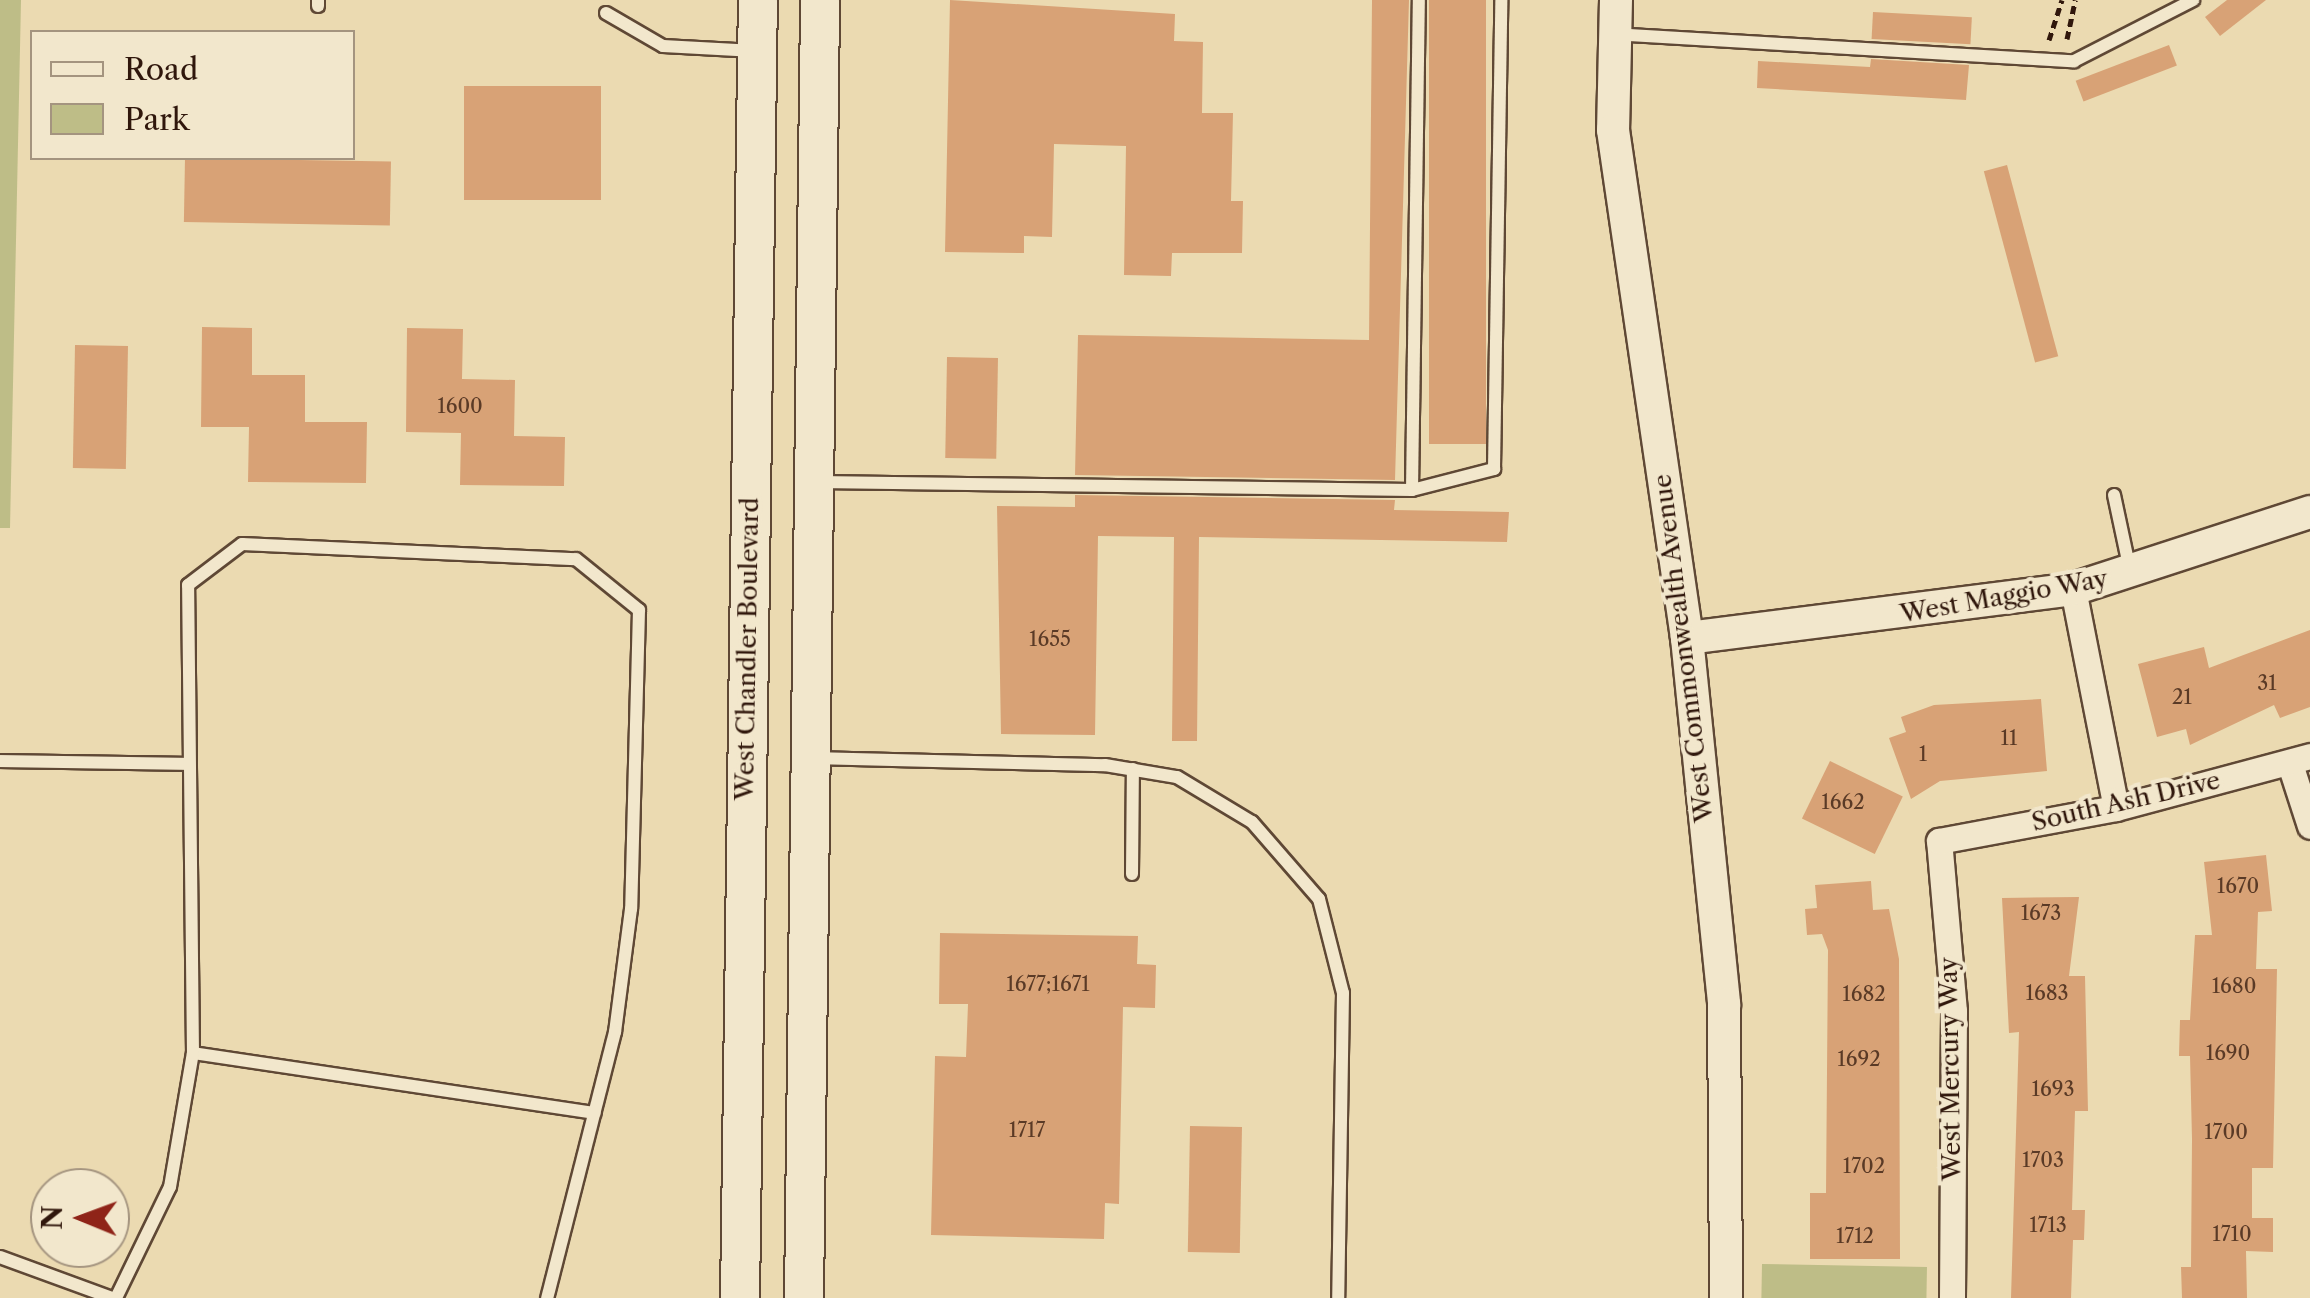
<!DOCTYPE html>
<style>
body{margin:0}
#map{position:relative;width:2310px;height:1298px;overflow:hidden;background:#ebdab1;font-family:"Libre Caslon Text",serif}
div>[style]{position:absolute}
.green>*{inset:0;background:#bebd87;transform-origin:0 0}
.building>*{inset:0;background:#d8a276;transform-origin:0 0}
.path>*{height:5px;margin-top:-2.5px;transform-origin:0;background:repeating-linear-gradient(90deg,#30170c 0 8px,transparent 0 13px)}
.roads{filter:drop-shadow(2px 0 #5f4835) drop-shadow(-2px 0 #5f4835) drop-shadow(0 2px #5f4835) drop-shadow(0 -2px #5f4835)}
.service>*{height:12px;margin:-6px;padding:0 6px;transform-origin:6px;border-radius:6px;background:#f2e7cc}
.minor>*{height:25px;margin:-12.5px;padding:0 12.5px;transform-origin:12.5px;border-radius:12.5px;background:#f2e7cc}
.tertiary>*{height:32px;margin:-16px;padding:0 16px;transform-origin:16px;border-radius:16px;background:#f2e7cc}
.secondary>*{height:38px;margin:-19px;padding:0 19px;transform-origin:19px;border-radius:19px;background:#f2e7cc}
span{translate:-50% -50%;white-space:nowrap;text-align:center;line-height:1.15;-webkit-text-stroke:8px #f2e7cc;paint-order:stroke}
.number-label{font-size:20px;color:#5a3a26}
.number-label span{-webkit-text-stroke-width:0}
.street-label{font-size:25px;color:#30170c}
.legend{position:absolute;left:30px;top:30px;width:325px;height:130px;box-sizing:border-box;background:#f2e7cc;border:2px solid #a4947f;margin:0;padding:12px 18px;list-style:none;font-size:30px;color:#30170c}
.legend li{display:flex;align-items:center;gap:20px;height:50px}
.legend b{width:50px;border:2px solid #a4947f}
.north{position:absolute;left:30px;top:1168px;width:100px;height:100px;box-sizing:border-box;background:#f2e7cc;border:2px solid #a4947f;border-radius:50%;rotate:271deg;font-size:28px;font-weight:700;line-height:40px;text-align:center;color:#30170c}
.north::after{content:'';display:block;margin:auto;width:35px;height:45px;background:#8f2418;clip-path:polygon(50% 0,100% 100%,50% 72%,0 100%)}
</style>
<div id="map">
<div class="green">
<div style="clip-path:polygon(0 0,21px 0,10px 528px,0 528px)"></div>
<div style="left:1762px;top:1264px;width:165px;height:34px;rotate:1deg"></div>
</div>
<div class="building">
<div style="clip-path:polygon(950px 0,1175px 14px,1174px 41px,1203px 42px,1202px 113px,1233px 113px,1231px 201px,1243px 201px,1242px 253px,1172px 253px,1171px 276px,1124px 275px,1126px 146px,1054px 144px,1052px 237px,1024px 236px,1024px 253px,945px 252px)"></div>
<div style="clip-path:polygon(1372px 0,1409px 0,1395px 480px,1075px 475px,1078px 335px,1369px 340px)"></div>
<div style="left:1429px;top:0;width:57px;height:444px"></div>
<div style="clip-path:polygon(2227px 0,2266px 0,2220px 36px,2205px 17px)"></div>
<div style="left:1873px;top:12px;width:99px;height:27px;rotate:3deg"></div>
<div style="left:2169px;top:45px;width:22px;height:100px;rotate:69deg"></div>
<div style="clip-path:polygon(1871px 59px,1969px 65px,1966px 100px,1757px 88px,1758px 61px,1870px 67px)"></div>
<div style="left:464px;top:86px;width:137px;height:114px"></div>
<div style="left:185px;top:158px;width:206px;height:64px;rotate:1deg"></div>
<div style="left:2007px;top:165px;width:198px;height:24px;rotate:75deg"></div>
<div style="clip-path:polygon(202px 327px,252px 328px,252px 375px,305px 375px,305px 422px,367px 422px,366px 483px,248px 482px,249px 427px,201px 427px)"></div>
<div style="clip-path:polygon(407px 328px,463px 329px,462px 379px,515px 380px,514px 436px,565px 437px,564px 486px,460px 485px,461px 433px,406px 432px)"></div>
<div style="left:75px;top:345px;width:53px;height:123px;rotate:1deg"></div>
<div style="left:947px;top:357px;width:51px;height:101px;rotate:1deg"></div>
<div style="clip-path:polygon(1075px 495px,1395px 500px,1394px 510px,1509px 512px,1507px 542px,1199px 537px,1197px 741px,1172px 741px,1174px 537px,1098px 536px,1095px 735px,1001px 734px,997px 506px,1075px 507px)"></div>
<div style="clip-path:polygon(2310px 630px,2310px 707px,2280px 718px,2274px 705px,2190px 745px,2186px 729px,2157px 737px,2138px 664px,2204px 647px,2209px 668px)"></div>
<div style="clip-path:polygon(2041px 699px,2047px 771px,1940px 781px,1911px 799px,1889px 738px,1906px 732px,1901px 717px,1934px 705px)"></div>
<div style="left:1830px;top:761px;width:81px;height:64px;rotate:26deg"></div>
<div style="clip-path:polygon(2266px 855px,2272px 911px,2258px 912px,2256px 969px,2277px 969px,2273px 1168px,2252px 1168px,2252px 1218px,2273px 1218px,2273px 1252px,2246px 1251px,2247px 1298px,2182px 1298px,2181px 1267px,2191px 1267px,2192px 1139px,2190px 1056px,2179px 1056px,2180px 1020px,2190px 1020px,2195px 935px,2212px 935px,2204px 862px)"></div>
<div style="clip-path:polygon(1871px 881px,1873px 910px,1889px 909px,1899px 959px,1900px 1259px,1810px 1259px,1810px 1193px,1826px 1193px,1828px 950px,1822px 934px,1807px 935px,1805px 909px,1817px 908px,1815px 885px)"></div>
<div style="clip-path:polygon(2079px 897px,2069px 976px,2085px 976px,2088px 1111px,2075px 1111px,2072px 1210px,2085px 1210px,2084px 1240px,2073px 1240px,2071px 1298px,2011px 1298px,2019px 1032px,2009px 1033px,2002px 898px)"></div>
<div style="clip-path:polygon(940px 933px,1138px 936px,1137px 964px,1156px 965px,1155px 1008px,1123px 1007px,1119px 1204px,1105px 1203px,1104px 1239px,931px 1235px,935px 1056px,966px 1057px,968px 1004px,939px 1004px)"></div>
<div style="left:1190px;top:1126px;width:52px;height:126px;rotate:1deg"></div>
</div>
<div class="path">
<div style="left:2067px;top:39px;width:40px;rotate:-78deg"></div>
<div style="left:2049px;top:40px;width:42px;rotate:-72deg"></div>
</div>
<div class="roads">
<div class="service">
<div style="left:318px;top:6px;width:6px;rotate:-90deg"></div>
<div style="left:606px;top:13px;width:66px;rotate:30.1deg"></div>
<div style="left:663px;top:46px;width:92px;rotate:3.1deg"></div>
<div style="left:1614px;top:34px;width:461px;rotate:3.4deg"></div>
<div style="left:2074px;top:61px;width:134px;rotate:-27.1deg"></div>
<div style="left:818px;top:482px;width:594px;rotate:0.77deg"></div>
<div style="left:1412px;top:490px;width:85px;rotate:-14.4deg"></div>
<div style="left:1494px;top:469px;width:469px;rotate:-89.1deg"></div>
<div style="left:1412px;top:490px;width:490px;rotate:-89.2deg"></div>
<div style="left:2114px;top:495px;width:77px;rotate:78deg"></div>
<div style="left:812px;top:758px;width:293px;rotate:1.4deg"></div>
<div style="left:1105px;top:765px;width:73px;rotate:9.5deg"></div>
<div style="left:1177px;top:777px;width:87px;rotate:31deg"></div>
<div style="left:1252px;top:822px;width:102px;rotate:49deg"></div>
<div style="left:1319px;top:899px;width:97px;rotate:75.7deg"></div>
<div style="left:1343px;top:993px;width:305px;rotate:90.9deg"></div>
<div style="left:0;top:761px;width:188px;rotate:0.9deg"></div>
<div style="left:1132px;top:874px;width:105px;rotate:-89.5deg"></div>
<div style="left:193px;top:1053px;width:406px;rotate:8.5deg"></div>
<div style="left:0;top:1257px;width:119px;rotate:20.1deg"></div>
<div style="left:116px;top:1298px;width:123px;rotate:-64.1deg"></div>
<div style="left:170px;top:1187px;width:136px;rotate:-80.3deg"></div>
<div style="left:193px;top:1053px;width:468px;rotate:-90.6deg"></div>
<div style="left:188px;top:585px;width:68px;rotate:-37.2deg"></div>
<div style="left:242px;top:544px;width:334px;rotate:2.6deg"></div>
<div style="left:576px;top:559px;width:81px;rotate:39deg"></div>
<div style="left:639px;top:610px;width:299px;rotate:91.5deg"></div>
<div style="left:631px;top:909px;width:124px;rotate:97.4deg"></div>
<div style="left:615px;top:1032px;width:275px;rotate:104.3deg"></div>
</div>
<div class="minor">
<div style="left:2073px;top:589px;width:223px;rotate:78.9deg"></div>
<div style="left:2290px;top:764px;width:65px;rotate:72.1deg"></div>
<div style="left:1952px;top:1298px;width:287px;rotate:-89.6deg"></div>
<div style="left:1954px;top:1011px;width:171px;rotate:-95deg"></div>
<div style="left:1939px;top:841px;width:180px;rotate:-10.6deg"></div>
<div style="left:2116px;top:808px;width:201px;rotate:-15deg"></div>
</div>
<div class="tertiary">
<div style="left:1616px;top:0;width:130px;rotate:91.3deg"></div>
<div style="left:1613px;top:130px;width:513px;rotate:81.71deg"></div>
<div style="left:1687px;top:638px;width:368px;rotate:84.2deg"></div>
<div style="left:1724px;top:1004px;width:294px;rotate:89.6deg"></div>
<div style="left:1687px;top:638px;width:389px;rotate:-7.2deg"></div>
<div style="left:2073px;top:589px;width:249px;rotate:-18deg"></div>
</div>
<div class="secondary">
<div style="left:740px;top:1298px;width:1298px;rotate:-89.21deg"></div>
<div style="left:804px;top:1298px;width:1298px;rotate:-89.29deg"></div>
</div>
</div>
<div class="number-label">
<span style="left:460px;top:406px">1600</span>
<span style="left:1050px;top:639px">1655</span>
<span style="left:2267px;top:683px">31</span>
<span style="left:2182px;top:697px">21</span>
<span style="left:2009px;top:738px">11</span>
<span style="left:1923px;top:754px">1</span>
<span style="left:1843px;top:802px">1662</span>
<span style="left:2238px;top:886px">1670</span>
<span style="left:2041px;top:913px">1673</span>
<span style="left:1048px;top:984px">1677;1671</span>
<span style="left:2234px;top:986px">1680</span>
<span style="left:2047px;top:993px">1683</span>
<span style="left:1864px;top:994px">1682</span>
<span style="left:2228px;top:1053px">1690</span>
<span style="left:1859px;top:1059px">1692</span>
<span style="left:2053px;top:1089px">1693</span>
<span style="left:1027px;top:1130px">1717</span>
<span style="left:2226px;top:1132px">1700</span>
<span style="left:2043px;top:1160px">1703</span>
<span style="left:1864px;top:1166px">1702</span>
<span style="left:2048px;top:1225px">1713</span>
<span style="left:2232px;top:1234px">1710</span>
<span style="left:1855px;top:1236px">1712</span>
</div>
<div class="street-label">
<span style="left:2004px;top:597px;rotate:-10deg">West Maggio Way</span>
<span style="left:1684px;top:648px;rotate:-97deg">West Commonwealth Avenue</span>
<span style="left:748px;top:649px;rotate:-89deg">West Chandler Boulevard</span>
<span style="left:2126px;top:802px;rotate:-13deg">South Ash Drive</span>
<span style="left:1951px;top:1069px;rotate:-91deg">West Mercury Way</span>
</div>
<ul class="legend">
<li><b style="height:12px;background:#f2e7cc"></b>Road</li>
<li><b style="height:28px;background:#bebd87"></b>Park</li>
</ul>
<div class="north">N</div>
</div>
